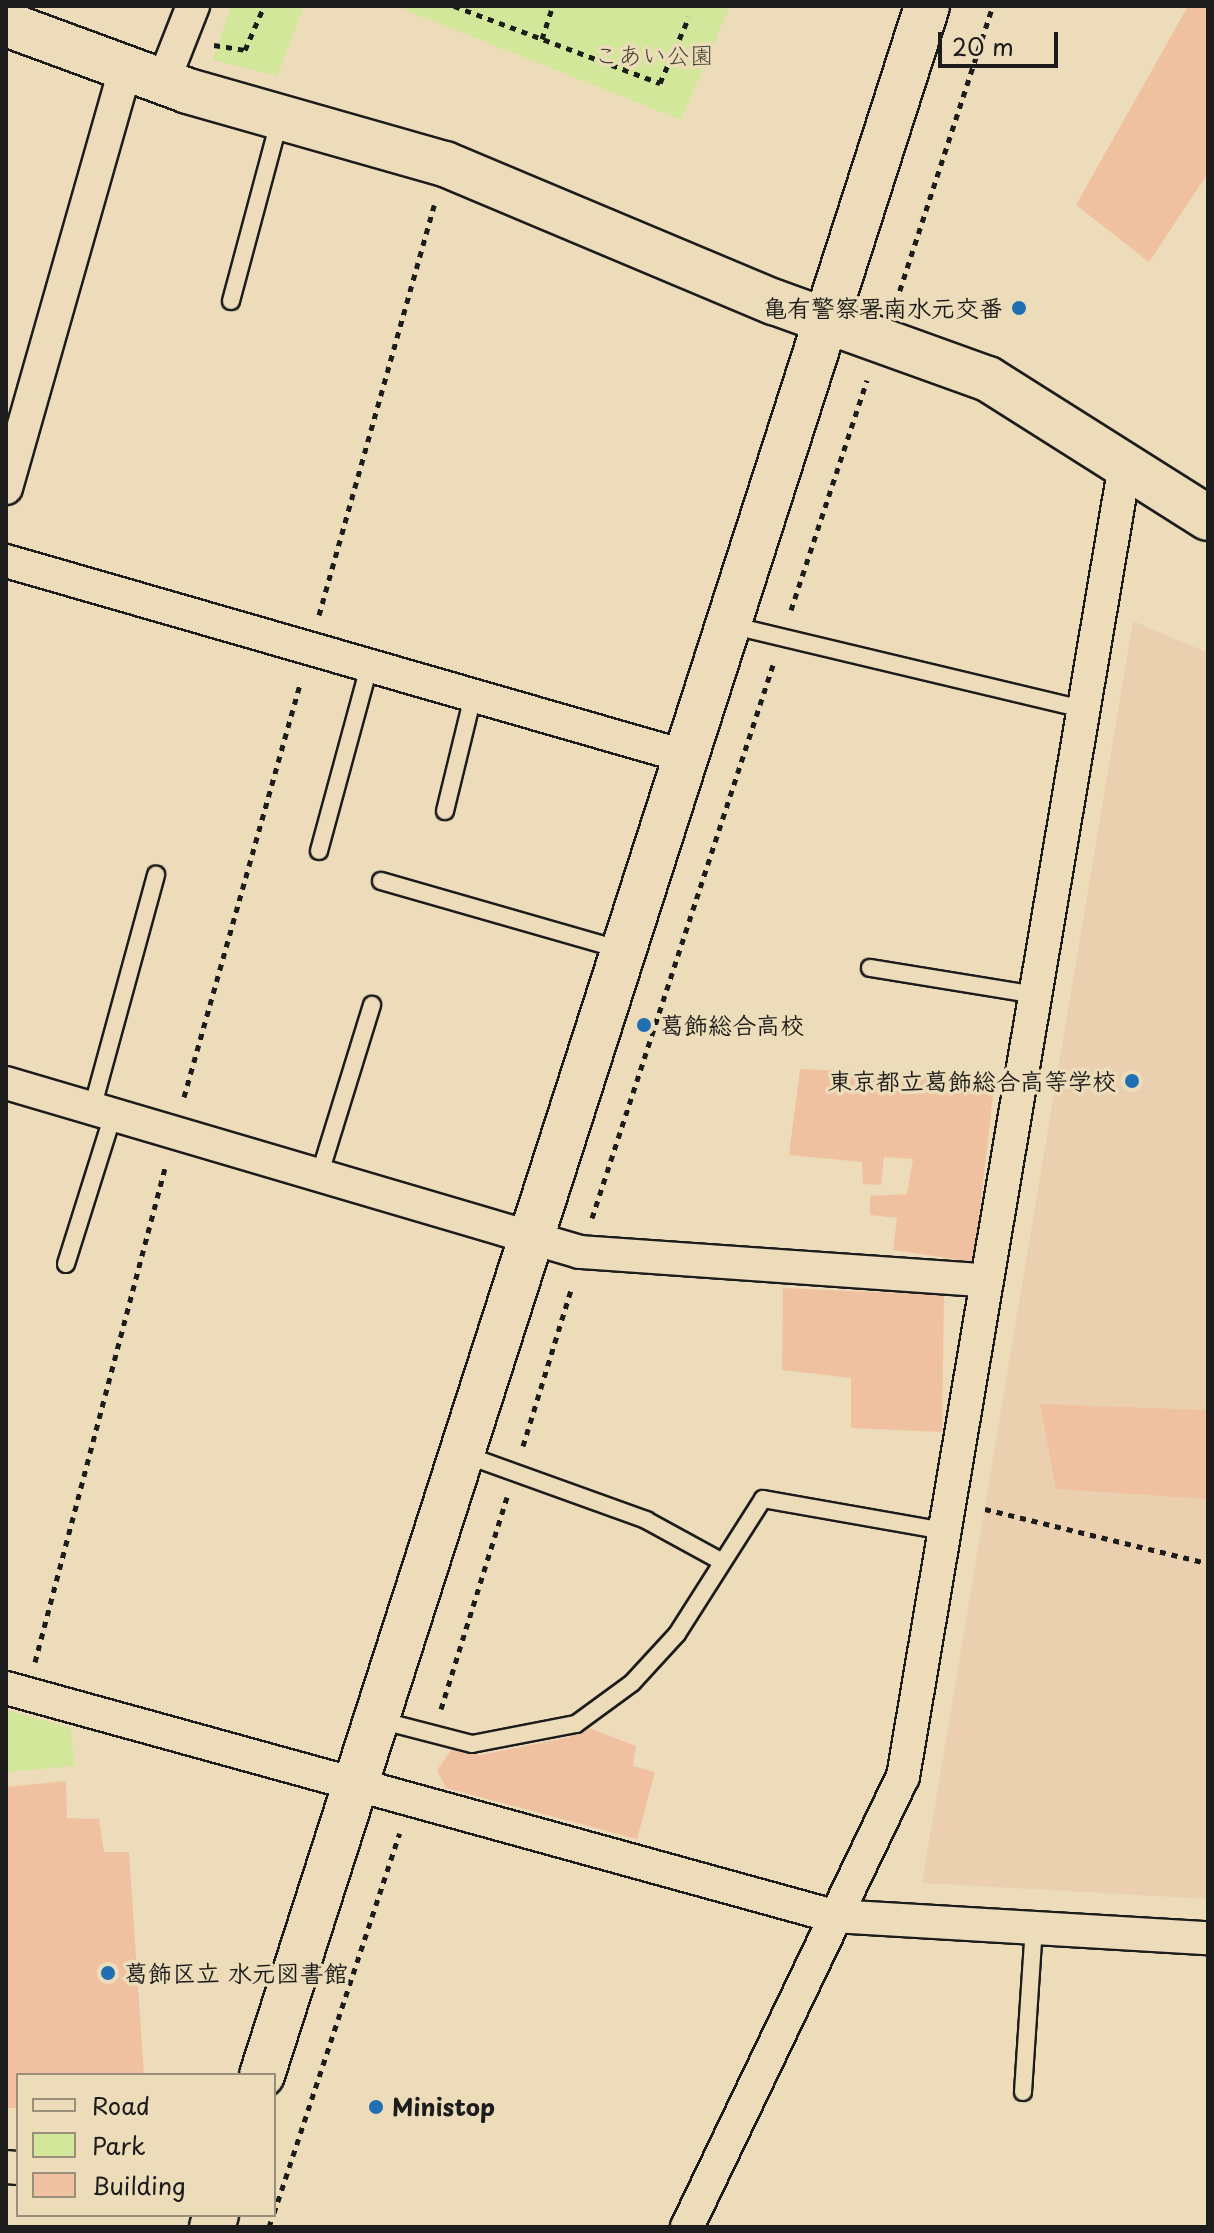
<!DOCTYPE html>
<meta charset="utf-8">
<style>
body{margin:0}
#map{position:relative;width:1214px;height:2233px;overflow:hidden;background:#eddcb9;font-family:"Playpen Sans","Klee One",sans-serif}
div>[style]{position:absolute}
.built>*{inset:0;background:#ead0af}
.green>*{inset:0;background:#d3e79b}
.building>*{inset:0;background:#f0c1a1}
.path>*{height:5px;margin-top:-2.5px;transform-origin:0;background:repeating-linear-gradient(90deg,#1c1c1c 0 6px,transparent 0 12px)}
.roads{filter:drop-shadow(2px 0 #1c1c1c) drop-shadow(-2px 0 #1c1c1c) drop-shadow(0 2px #1c1c1c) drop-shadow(0 -2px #1c1c1c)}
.lane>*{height:16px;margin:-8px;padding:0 8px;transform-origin:8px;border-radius:8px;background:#eddcb9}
.street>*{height:32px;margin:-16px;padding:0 16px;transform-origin:16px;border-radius:16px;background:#eddcb9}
.secondary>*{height:44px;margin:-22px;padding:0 22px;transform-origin:22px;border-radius:22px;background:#eddcb9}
.dots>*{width:22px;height:22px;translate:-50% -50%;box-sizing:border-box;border:4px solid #eddcb9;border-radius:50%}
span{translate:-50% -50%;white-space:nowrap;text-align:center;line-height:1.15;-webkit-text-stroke:7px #eddcb9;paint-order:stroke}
.park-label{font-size:24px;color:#414535}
.poi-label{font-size:24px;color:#1c1c1c;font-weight:700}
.right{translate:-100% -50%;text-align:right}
.left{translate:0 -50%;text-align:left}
.frame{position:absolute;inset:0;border:8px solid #1c1c1c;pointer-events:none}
.legend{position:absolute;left:16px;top:2073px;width:260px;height:144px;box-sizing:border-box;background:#eddcb9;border:2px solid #998f7a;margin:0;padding:10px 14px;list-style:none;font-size:24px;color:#1c1c1c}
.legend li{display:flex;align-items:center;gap:16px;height:40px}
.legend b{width:40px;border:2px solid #998f7a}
.scale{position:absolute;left:938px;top:32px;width:120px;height:36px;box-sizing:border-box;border:4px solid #1c1c1c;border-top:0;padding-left:10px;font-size:24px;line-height:28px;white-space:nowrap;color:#1c1c1c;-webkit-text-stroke:6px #eddcb9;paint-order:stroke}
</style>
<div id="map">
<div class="built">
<div style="clip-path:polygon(1133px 621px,1208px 653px,1208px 1899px,922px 1883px)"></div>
</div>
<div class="green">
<div style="clip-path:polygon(231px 6px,304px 6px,277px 76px,213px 60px)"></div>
<div style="clip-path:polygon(395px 6px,730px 6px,681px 120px)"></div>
<div style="clip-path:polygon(6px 1710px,71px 1728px,74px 1766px,6px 1772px)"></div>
</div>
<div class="building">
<div style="clip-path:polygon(1188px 6px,1208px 6px,1208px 173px,1149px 262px,1076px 205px)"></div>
<div style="clip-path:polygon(800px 1069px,995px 1078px,974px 1262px,893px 1250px,897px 1218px,870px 1215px,870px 1196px,907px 1194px,913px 1159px,884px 1157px,881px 1185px,863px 1184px,862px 1162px,789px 1155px)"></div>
<div style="clip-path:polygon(783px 1288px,944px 1295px,942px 1432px,851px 1428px,851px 1378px,782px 1370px)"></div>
<div style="clip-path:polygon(1040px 1404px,1208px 1410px,1208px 1499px,1056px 1489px)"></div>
<div style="clip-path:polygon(579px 1724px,636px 1746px,633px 1766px,655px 1772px,637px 1839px,446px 1788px,437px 1770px,453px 1748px,480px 1755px,570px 1737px)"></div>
<div style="clip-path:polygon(66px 1781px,67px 1818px,99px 1819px,104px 1852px,129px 1852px,144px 2075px,18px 2075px,18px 2108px,6px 2108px,6px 1787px)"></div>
</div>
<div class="path">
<div style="left:454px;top:6px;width:220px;rotate:20.5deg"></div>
<div style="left:660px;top:83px;width:72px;rotate:-66.3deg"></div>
<div style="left:542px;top:39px;width:35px;rotate:-72deg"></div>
<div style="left:214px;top:45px;width:31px;rotate:9deg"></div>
<div style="left:245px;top:50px;width:48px;rotate:-66.6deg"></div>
<div style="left:896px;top:302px;width:311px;rotate:-71.9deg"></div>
<div style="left:791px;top:610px;width:242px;rotate:-71.7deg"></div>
<div style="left:319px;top:615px;width:426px;rotate:-74.3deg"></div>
<div style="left:184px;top:1097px;width:430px;rotate:-74.3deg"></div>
<div style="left:592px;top:1218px;width:582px;rotate:-71.88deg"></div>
<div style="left:523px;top:1446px;width:166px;rotate:-72.9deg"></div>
<div style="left:985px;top:1509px;width:224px;rotate:13.7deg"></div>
<div style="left:35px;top:1662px;width:511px;rotate:-75.26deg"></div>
<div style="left:441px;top:1709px;width:222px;rotate:-72.7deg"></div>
<div style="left:274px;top:2213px;width:400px;rotate:-71.7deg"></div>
<div style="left:269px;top:2227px;width:13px;rotate:-72deg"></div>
</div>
<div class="roads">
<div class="lane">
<div style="left:231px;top:301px;width:189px;rotate:-75deg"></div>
<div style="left:730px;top:625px;width:366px;rotate:13.4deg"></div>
<div style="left:445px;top:811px;width:122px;rotate:-76.3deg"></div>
<div style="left:319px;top:851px;width:195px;rotate:-74.8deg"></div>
<div style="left:381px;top:881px;width:251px;rotate:16deg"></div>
<div style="left:870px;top:968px;width:169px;rotate:9.2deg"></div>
<div style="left:92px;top:1109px;width:243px;rotate:-74.7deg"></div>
<div style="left:320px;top:1173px;width:176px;rotate:-72.8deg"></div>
<div style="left:66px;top:1264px;width:156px;rotate:-72.5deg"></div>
<div style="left:463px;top:1454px;width:195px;rotate:19.8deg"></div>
<div style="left:646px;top:1520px;width:83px;rotate:28.7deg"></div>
<div style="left:379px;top:1720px;width:96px;rotate:14.5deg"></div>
<div style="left:472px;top:1744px;width:106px;rotate:-10.9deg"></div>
<div style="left:576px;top:1724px;width:69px;rotate:-36.2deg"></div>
<div style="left:632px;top:1683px;width:67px;rotate:-47.4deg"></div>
<div style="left:677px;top:1634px;width:160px;rotate:-57.5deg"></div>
<div style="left:763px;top:1499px;width:184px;rotate:10deg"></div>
<div style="left:1023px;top:2092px;width:164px;rotate:-86.2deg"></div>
</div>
<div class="street">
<div style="left:163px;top:82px;width:82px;rotate:-68.5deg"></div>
<div style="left:6px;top:488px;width:435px;rotate:-74.1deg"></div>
<div style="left:6px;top:561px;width:709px;rotate:16.06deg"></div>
<div style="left:6px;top:1083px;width:598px;rotate:16.41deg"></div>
<div style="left:580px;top:1252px;width:406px;rotate:4deg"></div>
<div style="left:6px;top:1688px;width:858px;rotate:15.41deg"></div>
<div style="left:833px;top:1916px;width:376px;rotate:3.4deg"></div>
<div style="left:6px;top:2167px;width:12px;rotate:5deg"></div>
<div style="left:687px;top:2227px;width:499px;rotate:-64.4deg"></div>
<div style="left:903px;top:1777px;width:1331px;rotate:-80.4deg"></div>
</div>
<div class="secondary">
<div style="left:6px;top:24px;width:194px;rotate:20.2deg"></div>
<div style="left:188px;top:91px;width:267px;rotate:15.9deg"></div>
<div style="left:445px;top:164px;width:357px;rotate:22.8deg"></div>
<div style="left:774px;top:302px;width:227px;rotate:19.8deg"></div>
<div style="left:988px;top:379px;width:260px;rotate:32.3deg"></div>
<div style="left:262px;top:2075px;width:2173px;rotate:-72.18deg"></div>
<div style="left:212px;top:2227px;width:13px;rotate:-72deg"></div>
</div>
</div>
<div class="dots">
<div style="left:1019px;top:308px;background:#1f6fb2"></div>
<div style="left:644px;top:1025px;background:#1f6fb2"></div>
<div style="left:1132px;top:1081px;background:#1f6fb2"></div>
<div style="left:108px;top:1973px;background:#1f6fb2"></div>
<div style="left:376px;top:2107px;background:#1f6fb2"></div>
</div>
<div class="park-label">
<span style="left:654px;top:55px">こあい公園</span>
</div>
<div class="poi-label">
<span class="right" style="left:1003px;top:308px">亀有警察署南水元交番</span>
<span class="left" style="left:660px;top:1025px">葛飾総合高校</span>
<span class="right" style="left:1116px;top:1081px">東京都立葛飾総合高等学校</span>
<span class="left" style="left:124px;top:1973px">葛飾区立 水元図書館</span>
<span class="left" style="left:392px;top:2107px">Ministop</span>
</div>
<div class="frame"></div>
<ul class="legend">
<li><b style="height:10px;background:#eddcb9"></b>Road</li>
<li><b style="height:22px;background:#d3e79b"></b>Park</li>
<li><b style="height:22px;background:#f0c1a1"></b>Building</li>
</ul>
<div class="scale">20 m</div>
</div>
